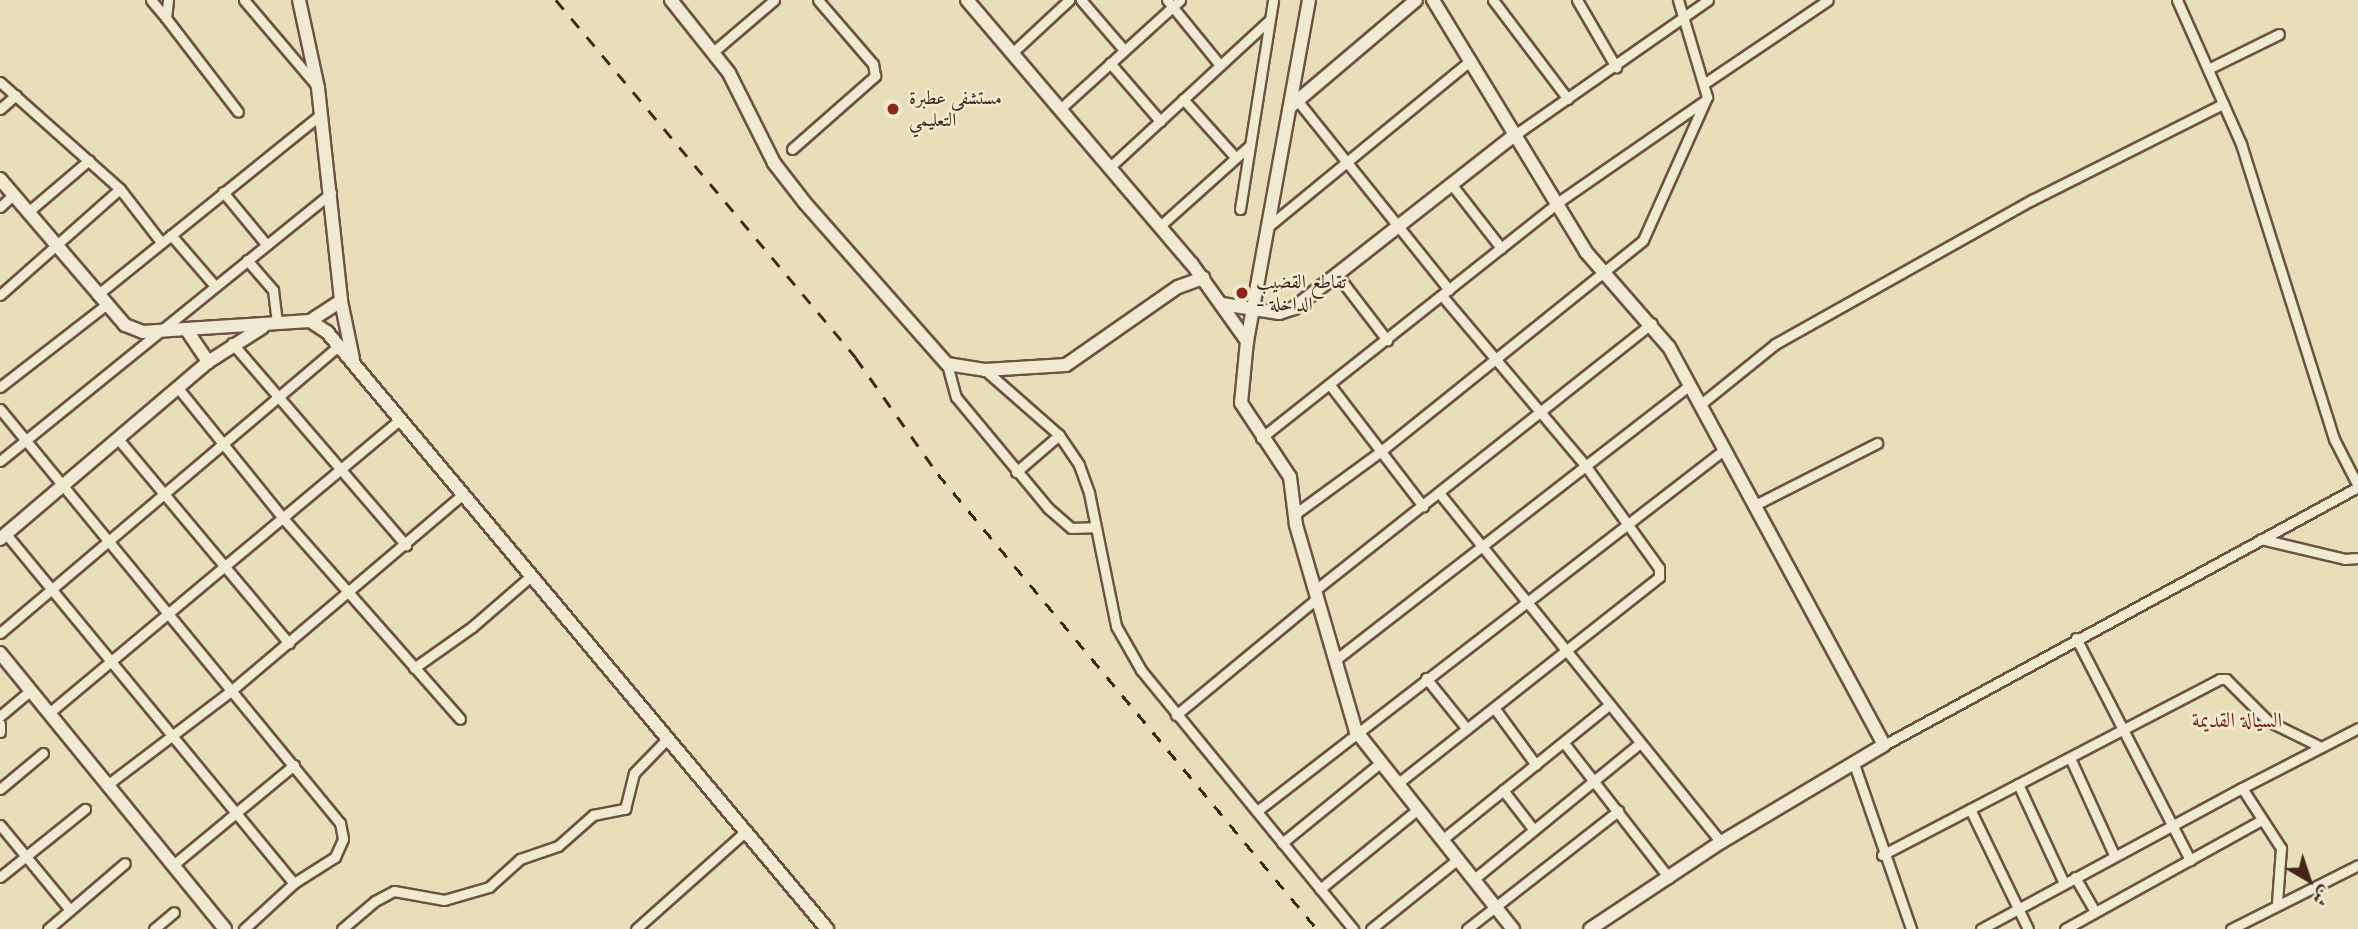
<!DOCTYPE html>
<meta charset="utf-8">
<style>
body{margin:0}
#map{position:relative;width:2358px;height:929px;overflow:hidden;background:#e8deb9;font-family:"Libre Caslon Text",Amiri,serif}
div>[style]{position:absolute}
.roads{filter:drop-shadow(2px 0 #6c5340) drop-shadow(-2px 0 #6c5340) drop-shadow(0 2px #6c5340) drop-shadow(0 -2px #6c5340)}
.minor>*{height:9px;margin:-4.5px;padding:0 4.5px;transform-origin:4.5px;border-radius:4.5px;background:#f0ead2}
.tertiary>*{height:12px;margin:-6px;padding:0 6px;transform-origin:6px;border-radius:6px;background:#f0ead2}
.secondary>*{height:12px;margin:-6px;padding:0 6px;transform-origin:6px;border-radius:6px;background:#f0ead2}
.rail>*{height:2.5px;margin-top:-1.25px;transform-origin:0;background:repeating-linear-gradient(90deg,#422517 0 12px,transparent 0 24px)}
.dots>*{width:19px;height:19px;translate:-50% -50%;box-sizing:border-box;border:4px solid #f0ead2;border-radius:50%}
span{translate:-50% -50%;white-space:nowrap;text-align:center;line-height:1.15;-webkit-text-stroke:5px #f0ead2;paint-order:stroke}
.poi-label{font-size:19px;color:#422517}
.left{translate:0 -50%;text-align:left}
.neighbourhood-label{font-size:21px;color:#7a1f14}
.north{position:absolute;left:2274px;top:845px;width:70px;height:70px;-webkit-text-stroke:5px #f0ead2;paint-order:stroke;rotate:141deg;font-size:19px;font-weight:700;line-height:28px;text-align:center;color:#422517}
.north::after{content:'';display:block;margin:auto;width:24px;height:32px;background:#422517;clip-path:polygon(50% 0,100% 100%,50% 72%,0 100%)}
</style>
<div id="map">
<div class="roads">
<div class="minor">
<div style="left:151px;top:0;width:23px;rotate:50deg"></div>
<div style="left:168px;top:0;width:18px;rotate:96deg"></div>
<div style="left:166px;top:18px;width:118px;rotate:52.5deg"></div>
<div style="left:244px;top:0;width:113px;rotate:49.7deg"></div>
<div style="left:1081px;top:0;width:66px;rotate:49.3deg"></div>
<div style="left:1167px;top:0;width:84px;rotate:50.8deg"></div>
<div style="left:1493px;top:0;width:124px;rotate:52.9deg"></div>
<div style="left:1577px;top:0;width:78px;rotate:59.8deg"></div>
<div style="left:2177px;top:0;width:158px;rotate:66deg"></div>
<div style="left:2241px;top:144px;width:309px;rotate:72.5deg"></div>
<div style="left:2334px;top:439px;width:53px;rotate:62.9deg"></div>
<div style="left:713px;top:52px;width:80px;rotate:-40.4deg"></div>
<div style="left:1012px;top:53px;width:78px;rotate:-42.9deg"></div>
<div style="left:1110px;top:63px;width:77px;rotate:49.2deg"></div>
<div style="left:2208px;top:69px;width:79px;rotate:-26.2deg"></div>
<div style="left:0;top:82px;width:161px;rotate:41.7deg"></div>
<div style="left:120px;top:189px;width:67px;rotate:52.3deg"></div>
<div style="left:1705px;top:83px;width:148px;rotate:-34deg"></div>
<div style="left:1183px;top:99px;width:78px;rotate:48.1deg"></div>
<div style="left:1297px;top:100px;width:243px;rotate:51.3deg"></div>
<div style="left:0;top:109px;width:21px;rotate:-41deg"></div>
<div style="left:1060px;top:109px;width:162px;rotate:-42.2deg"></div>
<div style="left:1516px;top:134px;width:234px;rotate:-34.9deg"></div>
<div style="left:792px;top:149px;width:111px;rotate:-41.3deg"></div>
<div style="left:875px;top:76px;width:12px;rotate:-99deg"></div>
<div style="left:873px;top:64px;width:84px;rotate:-130.7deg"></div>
<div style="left:1110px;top:167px;width:215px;rotate:-42.7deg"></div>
<div style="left:1452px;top:185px;width:80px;rotate:52.1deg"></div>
<div style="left:223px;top:192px;width:67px;rotate:50.4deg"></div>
<div style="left:0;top:207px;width:18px;rotate:-43deg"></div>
<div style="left:1240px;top:209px;width:212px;rotate:-81deg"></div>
<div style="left:28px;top:212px;width:80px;rotate:-40.4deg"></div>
<div style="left:1270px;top:225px;width:260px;rotate:-39.4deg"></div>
<div style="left:1160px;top:226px;width:118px;rotate:-41.9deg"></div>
<div style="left:171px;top:235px;width:67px;rotate:49.2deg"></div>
<div style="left:247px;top:260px;width:40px;rotate:49deg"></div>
<div style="left:273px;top:290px;width:33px;rotate:83deg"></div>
<div style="left:1338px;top:276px;width:81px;rotate:52.6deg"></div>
<div style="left:0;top:295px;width:160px;rotate:-41.5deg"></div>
<div style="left:97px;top:295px;width:287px;rotate:-38.9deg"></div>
<div style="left:232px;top:343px;width:267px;rotate:49.3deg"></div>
<div style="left:947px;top:364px;width:34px;rotate:75deg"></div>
<div style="left:956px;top:397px;width:144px;rotate:50.3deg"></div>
<div style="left:1048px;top:508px;width:30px;rotate:41deg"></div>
<div style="left:1071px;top:528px;width:23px;rotate:-2deg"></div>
<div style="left:985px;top:370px;width:98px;rotate:41.3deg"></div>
<div style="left:1059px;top:435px;width:36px;rotate:56deg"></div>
<div style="left:1079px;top:465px;width:30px;rotate:70deg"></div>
<div style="left:1089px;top:493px;width:136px;rotate:78.5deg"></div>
<div style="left:1116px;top:626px;width:51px;rotate:60.4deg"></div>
<div style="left:1141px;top:670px;width:335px;rotate:50.7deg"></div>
<div style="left:1330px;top:385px;width:153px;rotate:52.5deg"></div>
<div style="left:0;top:387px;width:135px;rotate:-37.8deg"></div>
<div style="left:178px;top:388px;width:166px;rotate:51.1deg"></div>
<div style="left:282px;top:517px;width:269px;rotate:48.6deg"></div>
<div style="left:1701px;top:404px;width:95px;rotate:-39deg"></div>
<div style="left:1775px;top:344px;width:295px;rotate:-29.3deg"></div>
<div style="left:2032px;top:200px;width:214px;rotate:-26.7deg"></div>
<div style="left:0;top:409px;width:536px;rotate:50.61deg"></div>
<div style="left:340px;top:823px;width:16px;rotate:79deg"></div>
<div style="left:343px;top:839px;width:20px;rotate:114deg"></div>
<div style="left:335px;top:857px;width:49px;rotate:147.6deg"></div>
<div style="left:294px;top:883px;width:68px;rotate:137.4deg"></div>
<div style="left:1261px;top:438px;width:378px;rotate:-38.4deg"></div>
<div style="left:1557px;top:203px;width:178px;rotate:-34.7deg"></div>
<div style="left:119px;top:440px;width:265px;rotate:50.1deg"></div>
<div style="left:0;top:461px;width:426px;rotate:-39deg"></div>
<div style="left:1016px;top:472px;width:57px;rotate:-40.7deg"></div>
<div style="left:1440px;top:494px;width:447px;rotate:51.1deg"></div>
<div style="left:1755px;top:505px;width:137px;rotate:-26.9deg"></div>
<div style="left:1295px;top:514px;width:107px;rotate:-36.2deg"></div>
<div style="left:1381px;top:451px;width:336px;rotate:-38.8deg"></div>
<div style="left:1643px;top:240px;width:157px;rotate:-65.9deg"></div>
<div style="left:1707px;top:97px;width:101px;rotate:-106.6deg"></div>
<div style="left:6px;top:534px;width:452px;rotate:50.5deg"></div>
<div style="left:2261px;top:539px;width:86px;rotate:13.4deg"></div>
<div style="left:2345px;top:559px;width:13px;rotate:-4deg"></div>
<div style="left:1314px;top:591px;width:431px;rotate:-38.4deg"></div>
<div style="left:0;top:633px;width:444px;rotate:-40.3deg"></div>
<div style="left:2076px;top:638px;width:250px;rotate:62.8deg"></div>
<div style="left:1334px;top:661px;width:450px;rotate:-37.8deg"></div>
<div style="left:414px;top:668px;width:71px;rotate:-35.3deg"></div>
<div style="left:472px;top:627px;width:79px;rotate:-40.9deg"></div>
<div style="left:1426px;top:678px;width:65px;rotate:51.2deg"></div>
<div style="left:1495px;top:709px;width:69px;rotate:53.8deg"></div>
<div style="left:49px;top:713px;width:459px;rotate:-39.9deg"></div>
<div style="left:1176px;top:715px;width:182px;rotate:-39.6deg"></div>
<div style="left:0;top:716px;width:40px;rotate:-40deg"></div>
<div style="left:0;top:724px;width:8px;rotate:90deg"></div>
<div style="left:1564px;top:743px;width:171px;rotate:52.1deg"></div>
<div style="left:1884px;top:745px;width:540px;rotate:-28.56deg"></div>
<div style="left:2071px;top:760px;width:104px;rotate:65.6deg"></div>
<div style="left:1854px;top:764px;width:175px;rotate:70.9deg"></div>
<div style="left:1397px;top:784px;width:334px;rotate:-38.3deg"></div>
<div style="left:1659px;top:577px;width:9px;rotate:-90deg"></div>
<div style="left:1659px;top:568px;width:127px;rotate:-125.7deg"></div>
<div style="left:1585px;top:465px;width:221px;rotate:-130.2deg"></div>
<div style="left:2018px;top:784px;width:109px;rotate:65.1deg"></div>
<div style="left:107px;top:785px;width:157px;rotate:-37.2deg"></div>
<div style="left:232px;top:690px;width:302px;rotate:-40.3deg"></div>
<div style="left:2242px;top:788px;width:131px;rotate:-27.3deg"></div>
<div style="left:0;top:789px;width:56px;rotate:-39.9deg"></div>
<div style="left:1503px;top:790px;width:49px;rotate:52.4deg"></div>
<div style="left:1970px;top:809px;width:133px;rotate:64.2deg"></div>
<div style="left:1257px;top:811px;width:592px;rotate:-37.72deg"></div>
<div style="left:0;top:825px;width:110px;rotate:50.5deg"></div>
<div style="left:1443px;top:839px;width:212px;rotate:-38.9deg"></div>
<div style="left:1282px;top:843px;width:127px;rotate:-39.2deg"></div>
<div style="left:1882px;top:855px;width:381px;rotate:-27.5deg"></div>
<div style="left:2220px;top:679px;width:6px"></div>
<div style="left:2226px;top:679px;width:59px;rotate:45deg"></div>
<div style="left:2268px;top:721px;width:59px;rotate:26.1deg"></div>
<div style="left:173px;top:865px;width:157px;rotate:-39.6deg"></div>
<div style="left:0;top:877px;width:109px;rotate:-38.7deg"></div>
<div style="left:2075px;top:877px;width:39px;rotate:60deg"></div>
<div style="left:1474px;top:879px;width:213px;rotate:-39.3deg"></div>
<div style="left:1320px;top:889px;width:127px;rotate:-39.2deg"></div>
<div style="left:48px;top:929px;width:101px;rotate:-40.6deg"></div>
<div style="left:154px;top:929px;width:26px;rotate:-40deg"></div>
<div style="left:342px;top:929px;width:43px;rotate:-40.3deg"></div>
<div style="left:375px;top:901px;width:21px;rotate:-28deg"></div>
<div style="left:394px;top:891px;width:51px;rotate:10.2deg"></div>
<div style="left:444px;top:900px;width:47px;rotate:-16.1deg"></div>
<div style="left:489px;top:887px;width:42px;rotate:-42.1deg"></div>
<div style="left:520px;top:859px;width:40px;rotate:-18.9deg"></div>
<div style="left:558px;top:846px;width:47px;rotate:-41.5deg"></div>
<div style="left:593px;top:815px;width:33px;rotate:-11deg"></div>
<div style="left:625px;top:809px;width:37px;rotate:-76deg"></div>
<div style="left:634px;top:773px;width:49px;rotate:-45.8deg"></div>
<div style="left:636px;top:929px;width:147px;rotate:-41.7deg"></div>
<div style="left:1371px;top:929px;width:112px;rotate:-38.8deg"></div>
<div style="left:1467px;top:929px;width:192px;rotate:-38deg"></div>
<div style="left:1981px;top:929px;width:297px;rotate:-28.4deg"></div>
<div style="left:2242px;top:788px;width:72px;rotate:57deg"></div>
<div style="left:2281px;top:848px;width:54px;rotate:94.2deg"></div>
<div style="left:2065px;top:929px;width:225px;rotate:-29deg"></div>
<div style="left:2231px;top:929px;width:142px;rotate:-26.7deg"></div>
</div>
<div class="tertiary">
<div style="left:671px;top:0;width:93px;rotate:51.5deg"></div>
<div style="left:729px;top:73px;width:101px;rotate:63.4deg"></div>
<div style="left:774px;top:163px;width:51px;rotate:52.2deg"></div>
<div style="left:805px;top:203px;width:215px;rotate:48.6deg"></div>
<div style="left:947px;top:364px;width:38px;rotate:9deg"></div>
<div style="left:985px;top:370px;width:81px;rotate:-3.5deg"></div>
<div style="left:1066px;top:365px;width:136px;rotate:-34.9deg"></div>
<div style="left:1178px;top:287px;width:27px;rotate:-20deg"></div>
<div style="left:967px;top:0;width:347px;rotate:49.6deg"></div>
<div style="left:1192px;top:264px;width:95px;rotate:54.5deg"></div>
<div style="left:1309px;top:0;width:347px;rotate:100.3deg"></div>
<div style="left:1247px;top:341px;width:62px;rotate:95.5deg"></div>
<div style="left:1241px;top:403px;width:89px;rotate:56.5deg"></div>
<div style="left:1290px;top:477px;width:48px;rotate:82.9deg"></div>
<div style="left:1296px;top:525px;width:215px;rotate:73.8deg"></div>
<div style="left:1356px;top:731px;width:253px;rotate:51.6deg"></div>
<div style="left:1433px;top:0;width:295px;rotate:58.7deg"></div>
<div style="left:1586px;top:252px;width:126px;rotate:48.9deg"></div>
<div style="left:1669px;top:347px;width:452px;rotate:61.6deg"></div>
<div style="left:1884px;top:745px;width:190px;rotate:149.2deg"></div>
<div style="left:1721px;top:842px;width:157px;rotate:146.4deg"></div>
<div style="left:1290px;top:107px;width:165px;rotate:-40.3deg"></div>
<div style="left:1222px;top:304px;width:58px;rotate:9deg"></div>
<div style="left:1279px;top:313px;width:16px;rotate:-18deg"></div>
<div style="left:1294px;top:308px;width:282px;rotate:-38.1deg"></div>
</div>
<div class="secondary">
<div style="left:299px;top:0;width:90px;rotate:77.8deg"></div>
<div style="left:318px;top:88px;width:214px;rotate:83.8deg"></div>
<div style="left:341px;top:301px;width:59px;rotate:78.3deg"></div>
<div style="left:0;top:179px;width:192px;rotate:49.4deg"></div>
<div style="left:125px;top:325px;width:19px;rotate:21deg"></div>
<div style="left:143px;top:332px;width:43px;rotate:-4deg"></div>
<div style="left:186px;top:329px;width:40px;rotate:56deg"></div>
<div style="left:208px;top:362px;width:273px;rotate:139.6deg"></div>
<div style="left:310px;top:321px;width:37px;rotate:-33deg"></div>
<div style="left:186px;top:329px;width:124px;rotate:-3.7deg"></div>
<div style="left:310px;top:321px;width:20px;rotate:33deg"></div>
<div style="left:327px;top:332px;width:779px;rotate:50.05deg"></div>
<div style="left:208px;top:362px;width:65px;rotate:-32.5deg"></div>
<div style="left:0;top:653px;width:356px;rotate:50.8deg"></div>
</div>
</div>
<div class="rail">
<div style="left:556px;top:0;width:467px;rotate:50deg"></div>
<div style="left:856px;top:358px;width:142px;rotate:54.7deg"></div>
<div style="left:938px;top:474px;width:592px;rotate:50.21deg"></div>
</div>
<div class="dots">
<div style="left:893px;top:109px;background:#8f2418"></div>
<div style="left:1242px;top:293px;background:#8f2418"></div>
</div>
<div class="poi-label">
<span class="left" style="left:909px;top:109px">مستشفى عطبرة<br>التعليمي</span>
<span class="left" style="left:1256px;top:293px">تقاطع القضيب<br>- الداخلة</span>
</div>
<div class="neighbourhood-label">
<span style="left:2237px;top:720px">السيالة القديمة</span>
</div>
<div class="north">ش</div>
</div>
